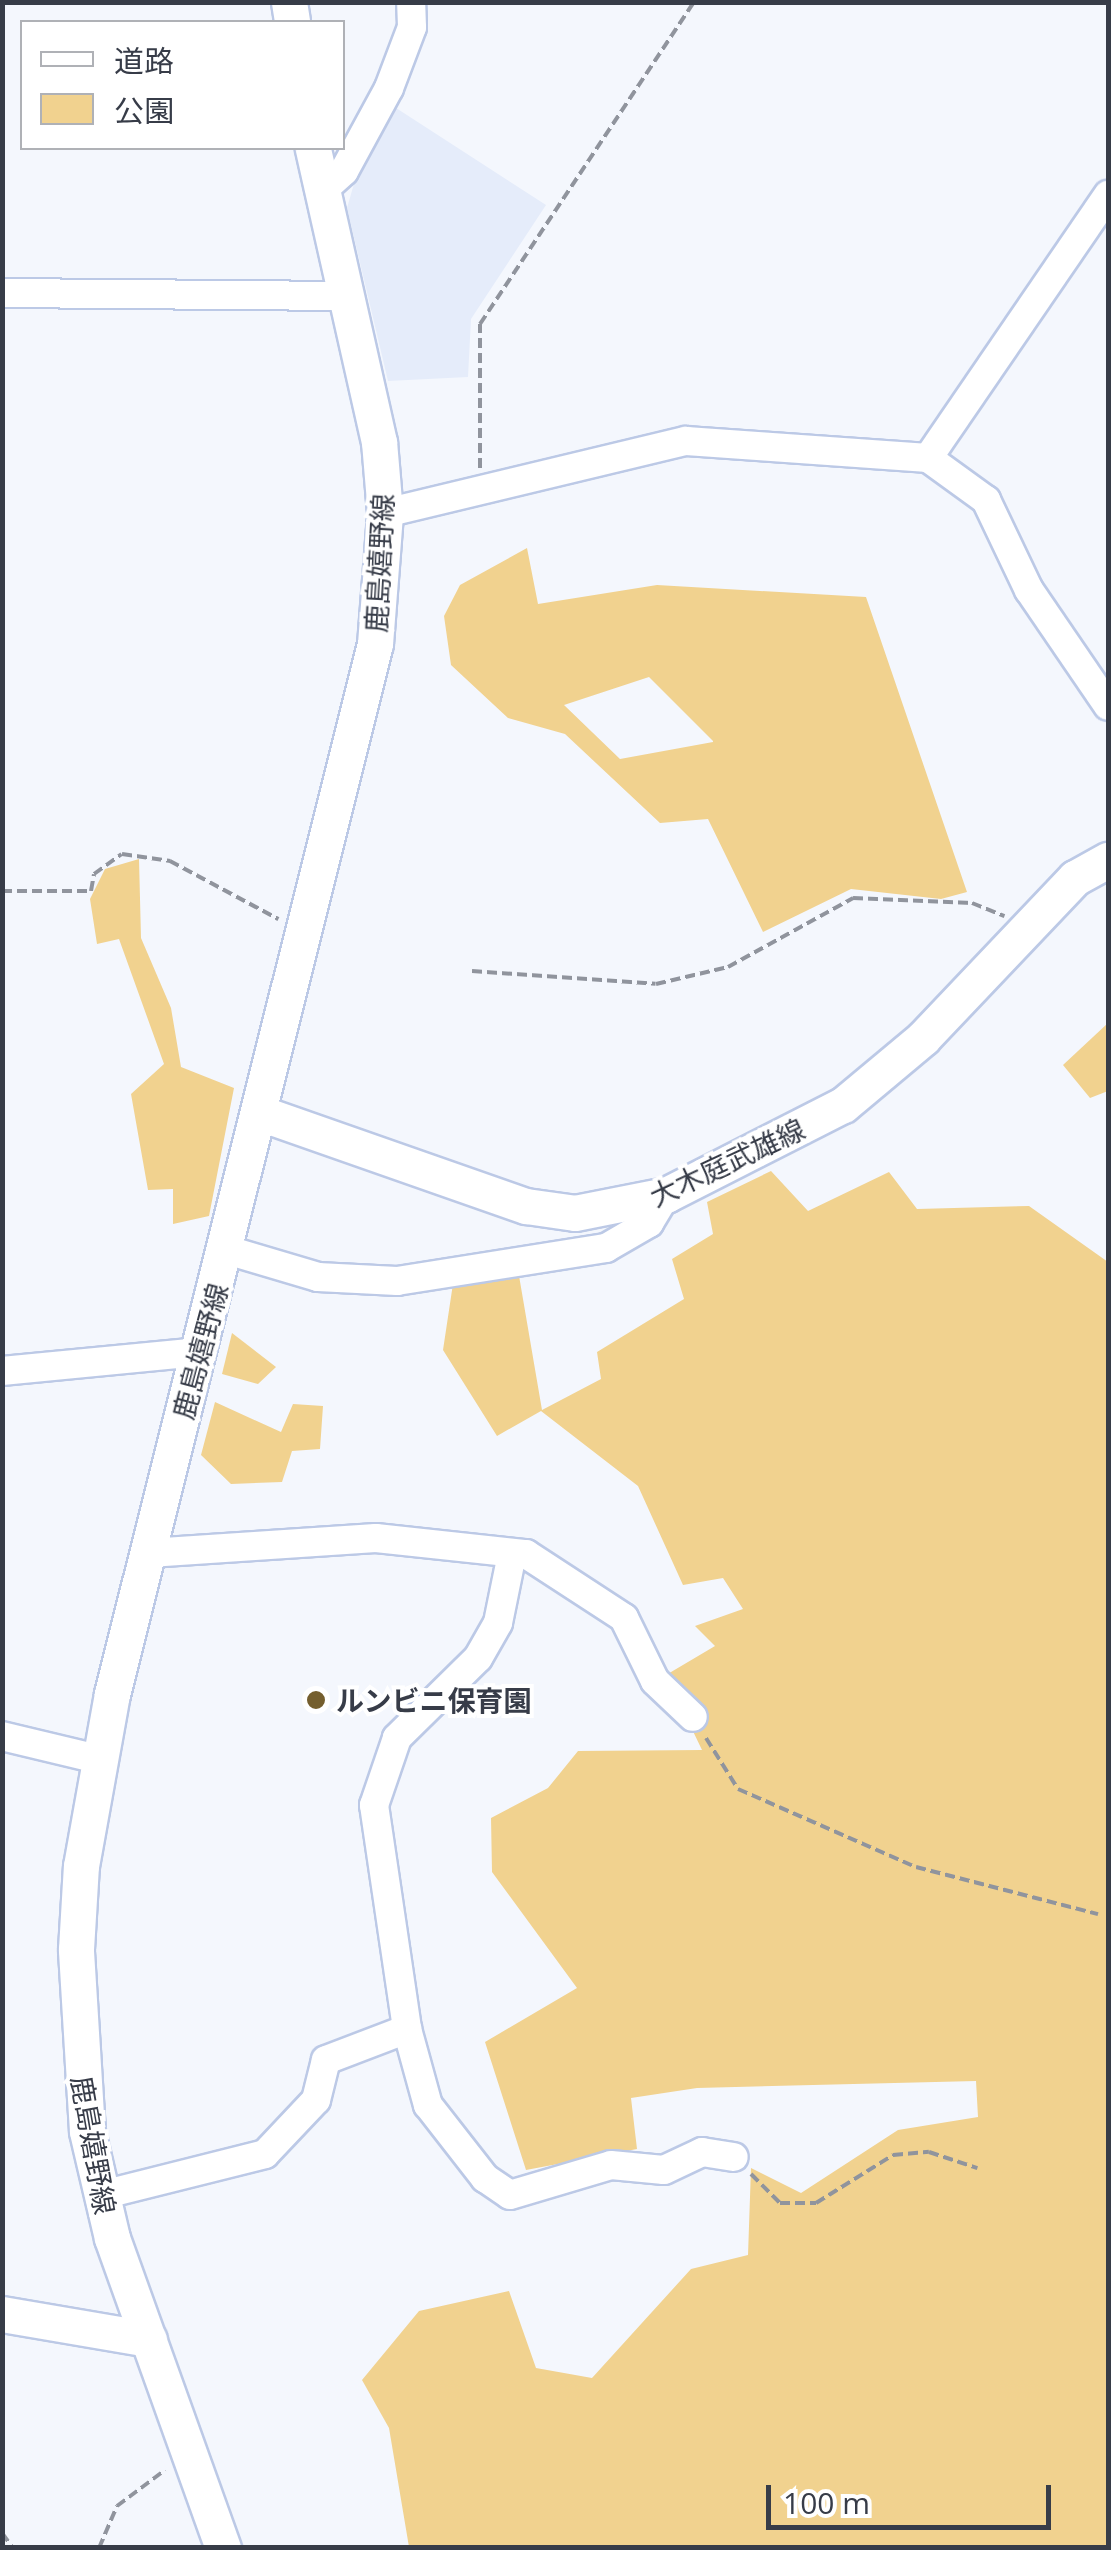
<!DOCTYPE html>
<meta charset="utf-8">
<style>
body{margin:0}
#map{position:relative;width:1111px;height:2550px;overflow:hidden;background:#f4f7fd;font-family:"Open Sans","Noto Sans JP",sans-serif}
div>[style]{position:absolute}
.built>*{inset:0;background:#e5ecfa}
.green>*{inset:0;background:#f1d28f}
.path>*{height:4px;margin-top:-2px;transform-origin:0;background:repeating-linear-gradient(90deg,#90949d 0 10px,transparent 0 15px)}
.roads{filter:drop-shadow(2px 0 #bcc9e6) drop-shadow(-2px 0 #bcc9e6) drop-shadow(0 2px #bcc9e6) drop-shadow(0 -2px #bcc9e6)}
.minor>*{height:28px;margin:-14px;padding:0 14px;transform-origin:14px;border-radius:14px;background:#fff}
.major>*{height:35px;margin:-17.5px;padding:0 17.5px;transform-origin:17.5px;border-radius:17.5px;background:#fff}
.dots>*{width:28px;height:28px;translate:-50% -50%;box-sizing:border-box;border:5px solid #fff;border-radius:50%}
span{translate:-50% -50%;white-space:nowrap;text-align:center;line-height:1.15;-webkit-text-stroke:8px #fff;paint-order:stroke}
.street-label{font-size:28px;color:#373c48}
.poi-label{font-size:28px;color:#373c48;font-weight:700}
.left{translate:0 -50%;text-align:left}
.frame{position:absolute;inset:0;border:5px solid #373c48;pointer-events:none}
.legend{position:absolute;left:20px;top:20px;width:325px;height:130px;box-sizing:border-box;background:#fff;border:2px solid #afb1b6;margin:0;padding:12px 18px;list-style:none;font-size:30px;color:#373c48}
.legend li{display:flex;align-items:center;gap:20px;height:50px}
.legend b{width:50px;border:2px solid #afb1b6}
.scale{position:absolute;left:766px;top:2485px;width:285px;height:45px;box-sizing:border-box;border:5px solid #373c48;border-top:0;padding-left:12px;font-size:30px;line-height:35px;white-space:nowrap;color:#373c48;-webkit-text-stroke:8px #fff;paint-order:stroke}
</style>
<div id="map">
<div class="built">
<div style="clip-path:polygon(393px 106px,546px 205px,471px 319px,468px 377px,388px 381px,347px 208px,364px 149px)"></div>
</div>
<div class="green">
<div style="clip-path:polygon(evenodd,527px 548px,538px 604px,657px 585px,866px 597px,967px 892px,941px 899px,851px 889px,763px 932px,708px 819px,660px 823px,565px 734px,508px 718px,451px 665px,444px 616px,460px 585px,527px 548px,649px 677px,713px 741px,713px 742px,620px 759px,564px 705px,649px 677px)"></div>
<div style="clip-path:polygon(139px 859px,141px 938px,171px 1008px,181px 1067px,234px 1088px,209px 1216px,173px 1224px,173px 1189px,148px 1190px,131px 1094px,164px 1064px,119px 939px,97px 944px,90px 899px,105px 869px)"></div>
<div style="clip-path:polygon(1108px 1023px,1108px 1091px,1090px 1098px,1063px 1065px)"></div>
<div style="clip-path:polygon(771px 1171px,808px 1211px,889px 1172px,917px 1209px,1029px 1206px,1108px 1262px,1108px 2547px,409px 2547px,389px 2428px,362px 2380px,419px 2311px,509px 2291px,536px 2368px,592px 2378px,691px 2269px,748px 2255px,751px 2168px,801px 2193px,898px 2130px,978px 2117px,976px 2081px,697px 2088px,631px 2098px,637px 2149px,526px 2170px,485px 2042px,577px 1988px,492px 1872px,491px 1818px,548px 1788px,578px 1751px,702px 1750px,666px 1675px,715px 1646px,695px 1626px,743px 1609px,723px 1578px,683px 1585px,638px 1486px,541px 1411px,497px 1436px,443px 1350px,454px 1277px,517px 1264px,542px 1410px,601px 1379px,597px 1352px,684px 1299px,672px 1259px,713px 1234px,707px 1202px)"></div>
<div style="clip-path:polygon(232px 1333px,276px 1367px,258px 1384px,222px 1374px)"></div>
<div style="clip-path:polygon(215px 1402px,281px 1432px,293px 1404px,323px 1406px,320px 1449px,292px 1451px,282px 1482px,231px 1484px,201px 1455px)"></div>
</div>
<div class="path">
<div style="left:480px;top:468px;width:144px;rotate:-90deg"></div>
<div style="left:480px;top:324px;width:387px;rotate:-56.4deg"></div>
<div style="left:2px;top:891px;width:89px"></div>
<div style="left:91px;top:891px;width:17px;rotate:-80deg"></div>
<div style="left:94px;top:874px;width:34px;rotate:-36deg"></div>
<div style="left:122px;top:854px;width:49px;rotate:8.3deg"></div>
<div style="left:170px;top:861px;width:123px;rotate:28.2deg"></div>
<div style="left:472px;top:971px;width:184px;rotate:4deg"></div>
<div style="left:656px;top:984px;width:74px;rotate:-13.3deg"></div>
<div style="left:728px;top:967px;width:143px;rotate:-28.9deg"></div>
<div style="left:853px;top:898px;width:119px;rotate:2.4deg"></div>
<div style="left:972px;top:903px;width:35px;rotate:22deg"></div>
<div style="left:706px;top:1738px;width:60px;rotate:57.9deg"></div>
<div style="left:738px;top:1789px;width:194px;rotate:23.7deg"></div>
<div style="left:916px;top:1867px;width:188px;rotate:14.5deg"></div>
<div style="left:751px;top:2174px;width:41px;rotate:45deg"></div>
<div style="left:780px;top:2203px;width:36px"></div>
<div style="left:816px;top:2203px;width:91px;rotate:-31.9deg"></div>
<div style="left:893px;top:2155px;width:36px;rotate:-5deg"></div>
<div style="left:929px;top:2152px;width:51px;rotate:18.4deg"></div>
<div style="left:2px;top:2533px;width:19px;rotate:54deg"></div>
<div style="left:99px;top:2548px;width:46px;rotate:-66.8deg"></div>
<div style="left:117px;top:2506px;width:60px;rotate:-36.9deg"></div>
</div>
<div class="roads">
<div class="minor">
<div style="left:323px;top:190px;width:28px;rotate:-42deg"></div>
<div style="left:344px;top:171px;width:94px;rotate:-61.5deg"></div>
<div style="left:389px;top:88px;width:65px;rotate:-69.3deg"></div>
<div style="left:412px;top:27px;width:25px;rotate:-92deg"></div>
<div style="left:2px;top:293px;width:346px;rotate:0.5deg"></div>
<div style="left:928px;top:458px;width:319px;rotate:-55.6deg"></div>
<div style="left:385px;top:513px;width:309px;rotate:-13.5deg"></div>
<div style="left:686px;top:441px;width:243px;rotate:4deg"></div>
<div style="left:928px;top:458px;width:72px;rotate:35.9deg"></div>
<div style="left:986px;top:500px;width:100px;rotate:64.5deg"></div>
<div style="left:1029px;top:590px;width:140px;rotate:55.7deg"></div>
<div style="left:227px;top:1250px;width:95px;rotate:16.5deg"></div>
<div style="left:318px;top:1277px;width:79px;rotate:2.9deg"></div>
<div style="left:397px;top:1281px;width:212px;rotate:-9deg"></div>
<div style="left:606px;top:1248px;width:50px;rotate:-30.2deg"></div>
<div style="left:649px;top:1223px;width:33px;rotate:-59deg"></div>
<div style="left:2px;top:1371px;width:198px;rotate:-5.5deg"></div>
<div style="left:149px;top:1553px;width:227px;rotate:-3.8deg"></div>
<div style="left:376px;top:1538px;width:151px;rotate:6.1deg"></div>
<div style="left:526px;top:1554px;width:117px;rotate:33.1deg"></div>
<div style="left:624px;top:1618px;width:70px;rotate:63.8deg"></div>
<div style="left:655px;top:1681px;width:52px;rotate:43.5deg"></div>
<div style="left:512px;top:1554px;width:70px;rotate:101.5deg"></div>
<div style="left:498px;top:1623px;width:40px;rotate:119.7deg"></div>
<div style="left:478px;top:1658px;width:114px;rotate:135.4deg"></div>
<div style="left:397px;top:1738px;width:71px;rotate:108.9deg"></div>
<div style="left:374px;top:1805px;width:226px;rotate:81.6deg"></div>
<div style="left:407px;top:2029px;width:79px;rotate:74.6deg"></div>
<div style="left:428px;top:2105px;width:93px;rotate:52deg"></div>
<div style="left:485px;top:2178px;width:30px;rotate:34deg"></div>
<div style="left:510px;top:2195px;width:105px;rotate:-16.5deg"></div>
<div style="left:611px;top:2165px;width:53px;rotate:5.4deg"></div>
<div style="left:664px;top:2170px;width:42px;rotate:-25.3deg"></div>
<div style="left:702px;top:2152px;width:32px;rotate:9deg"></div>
<div style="left:2px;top:1736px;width:99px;rotate:13.5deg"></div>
<div style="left:102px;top:2195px;width:168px;rotate:-14.1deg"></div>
<div style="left:265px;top:2154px;width:74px;rotate:-46.6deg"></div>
<div style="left:316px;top:2100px;width:41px;rotate:-76deg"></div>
<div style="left:326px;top:2060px;width:87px;rotate:-20.9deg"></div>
</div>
<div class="major">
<div style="left:289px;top:2px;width:20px;rotate:81deg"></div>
<div style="left:260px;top:1113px;width:282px;rotate:19.3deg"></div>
<div style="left:526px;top:1206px;width:49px;rotate:8.1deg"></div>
<div style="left:575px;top:1213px;width:93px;rotate:-11.2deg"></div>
<div style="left:666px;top:1195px;width:199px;rotate:-27deg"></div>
<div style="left:843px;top:1105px;width:104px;rotate:-39.9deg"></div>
<div style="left:923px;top:1038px;width:221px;rotate:-46.5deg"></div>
<div style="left:1075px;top:878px;width:38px;rotate:-29deg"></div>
<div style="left:2px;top:2314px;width:149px;rotate:9.7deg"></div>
<div style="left:223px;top:2548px;width:329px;rotate:-109.7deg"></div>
<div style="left:112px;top:2238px;width:110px;rotate:-103.2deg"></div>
<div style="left:87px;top:2131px;width:182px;rotate:-93.5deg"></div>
<div style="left:76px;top:1949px;width:83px;rotate:-86.6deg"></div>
<div style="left:81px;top:1866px;width:175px;rotate:-79.8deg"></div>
<div style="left:112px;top:1694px;width:1082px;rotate:-75.94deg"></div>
<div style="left:375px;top:644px;width:131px;rotate:-85.6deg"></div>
<div style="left:385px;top:513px;width:71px;rotate:-94.8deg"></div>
<div style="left:379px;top:442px;width:301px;rotate:-102.7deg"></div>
</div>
</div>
<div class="dots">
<div style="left:316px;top:1700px;background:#745e2e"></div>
</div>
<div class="street-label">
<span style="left:379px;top:563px;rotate:-87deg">鹿島嬉野線</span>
<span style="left:727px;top:1162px;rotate:-25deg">大木庭武雄線</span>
<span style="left:200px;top:1351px;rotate:-75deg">鹿島嬉野線</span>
<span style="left:94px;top:2145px;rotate:80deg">鹿島嬉野線</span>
</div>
<div class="poi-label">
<span class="left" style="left:336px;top:1700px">ルンビニ保育園</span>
</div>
<div class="frame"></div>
<ul class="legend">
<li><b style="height:12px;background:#fff"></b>道路</li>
<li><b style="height:28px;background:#f1d28f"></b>公園</li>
</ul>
<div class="scale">100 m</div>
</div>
